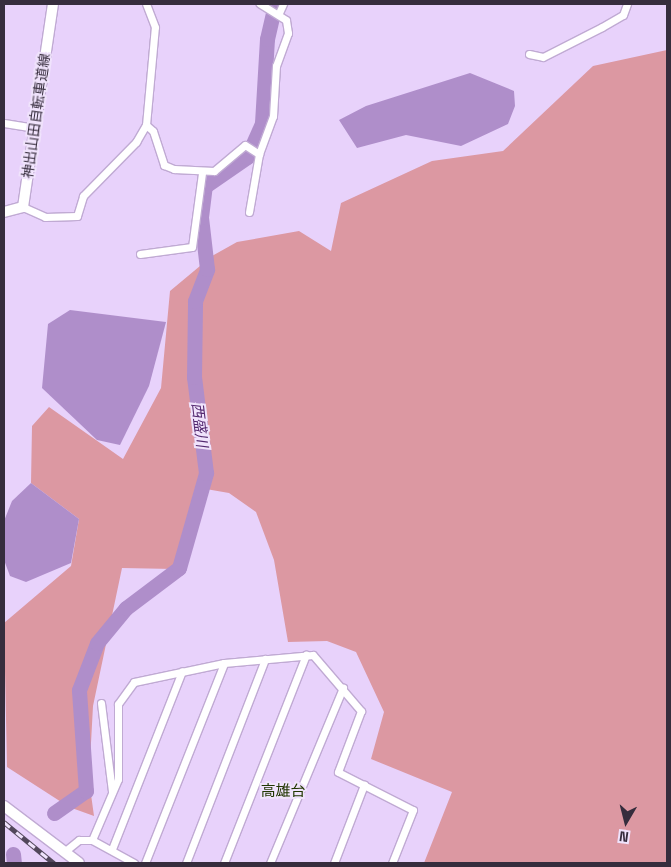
<!DOCTYPE html>
<meta charset="utf-8">
<style>
body{margin:0}
#map{position:relative;width:671px;height:867px;overflow:hidden;background:#e8d2fb;font-family:"Space Grotesk","Noto Sans JP",sans-serif}
div>[style]{position:absolute}
.green>*{inset:0;background:#dc98a2}
.water>*{inset:0;background:#af8eca}
.river>*{height:15px;margin:-7.5px;padding:0 7.5px;transform-origin:7.5px;border-radius:7.5px;background:#af8eca}
.roads{filter:drop-shadow(1px 0 #c0aad3) drop-shadow(-1px 0 #c0aad3) drop-shadow(0 1px #c0aad3) drop-shadow(0 -1px #c0aad3)}
.street>*{height:7px;margin:-3.5px;padding:0 3.5px;transform-origin:3.5px;border-radius:3.5px;background:#fff}
.secondary>*{height:10px;margin:-5px;padding:0 5px;transform-origin:5px;border-radius:5px;background:#fff}
.primary>*{height:10px;margin:-5px;padding:0 5px;transform-origin:5px;border-radius:5px;background:#fff}
.rail>*{height:4.5px;margin-top:-2.25px;transform-origin:0;background:repeating-linear-gradient(90deg,#f0e3fc 0 8px,#53485c 0 16px);box-sizing:border-box;border-block:1px solid #53485c}
span{translate:-50% -50%;white-space:nowrap;text-align:center;line-height:1.15;-webkit-text-stroke:4px #f0e3fc;paint-order:stroke}
.street-label{font-size:14px;color:#362d3d}
.water-label{font-size:15px;color:#542970;font-style:italic}
.neighbourhood-label{font-size:15px;color:#223702}
.frame{position:absolute;inset:0;border:5px solid #362d3d;pointer-events:none}
.north{position:absolute;left:601px;top:797px;width:50px;height:50px;-webkit-text-stroke:4px #f0e3fc;paint-order:stroke;rotate:188deg;font-size:14px;font-weight:700;line-height:20px;text-align:center;color:#362d3d}
.north::after{content:'';display:block;margin:auto;width:18px;height:22px;background:#362d3d;clip-path:polygon(50% 0,100% 100%,50% 72%,0 100%)}
</style>
<div id="map">
<div class="green">
<div style="clip-path:polygon(667px 50px,667px 863px,424px 863px,452px 792px,371px 759px,384px 712px,356px 652px,327px 641px,288px 642px,274px 560px,256px 512px,229px 493px,206px 489px,174px 569px,122px 568px,93px 706px,89px 780px,94px 816px,69px 807px,7px 767px,4px 623px,71px 566px,79px 519px,31px 483px,32px 426px,49px 407px,123px 459px,161px 388px,170px 291px,212px 256px,237px 242px,299px 231px,331px 251px,341px 203px,432px 161px,503px 151px,593px 66px)"></div>
</div>
<div class="water">
<div style="clip-path:polygon(470px 73px,514px 91px,515px 106px,508px 124px,461px 146px,406px 135px,357px 148px,339px 120px,366px 106px)"></div>
<div style="clip-path:polygon(70px 310px,166px 322px,149px 386px,120px 445px,97px 440px,42px 388px,48px 324px)"></div>
<div style="clip-path:polygon(31px 483px,79px 519px,71px 563px,26px 582px,10px 576px,4px 560px,4px 521px,12px 501px)"></div>
</div>
<div class="river">
<div style="left:54px;top:813px;width:39px;rotate:-35deg"></div>
<div style="left:86px;top:791px;width:101px;rotate:-94deg"></div>
<div style="left:79px;top:690px;width:50px;rotate:-69deg"></div>
<div style="left:97px;top:643px;width:45px;rotate:-50.4deg"></div>
<div style="left:126px;top:608px;width:66px;rotate:-37deg"></div>
<div style="left:179px;top:568px;width:99px;rotate:-74.1deg"></div>
<div style="left:206px;top:473px;width:97px;rotate:-97.1deg"></div>
<div style="left:194px;top:377px;width:76px;rotate:-89.2deg"></div>
<div style="left:195px;top:301px;width:34px;rotate:-69deg"></div>
<div style="left:207px;top:269px;width:52px;rotate:-96.6deg"></div>
<div style="left:201px;top:217px;width:31px;rotate:-83deg"></div>
<div style="left:205px;top:186px;width:51px;rotate:-34.6deg"></div>
<div style="left:247px;top:157px;width:37px;rotate:-66deg"></div>
<div style="left:262px;top:123px;width:84px;rotate:-86.6deg"></div>
<div style="left:267px;top:39px;width:36px;rotate:-77deg"></div>
<div style="left:13px;top:854px;width:9px;rotate:84deg"></div>
</div>
<div class="roads">
<div class="street">
<div style="left:279px;top:13px;width:10px;rotate:-66deg"></div>
<div style="left:529px;top:54px;width:14px;rotate:12deg"></div>
<div style="left:543px;top:57px;width:66px;rotate:-27deg"></div>
<div style="left:602px;top:27px;width:24px;rotate:-30deg"></div>
<div style="left:623px;top:15px;width:12px;rotate:-70deg"></div>
<div style="left:4px;top:123px;width:30px;rotate:9deg"></div>
<div style="left:146px;top:125px;width:9px;rotate:41deg"></div>
<div style="left:153px;top:131px;width:36px;rotate:72deg"></div>
<div style="left:164px;top:165px;width:11px;rotate:22deg"></div>
<div style="left:174px;top:169px;width:40px;rotate:2.9deg"></div>
<div style="left:214px;top:171px;width:40px;rotate:-40deg"></div>
<div style="left:245px;top:145px;width:17px;rotate:33deg"></div>
<div style="left:23px;top:207px;width:24px;rotate:24deg"></div>
<div style="left:45px;top:217px;width:32px;rotate:-2deg"></div>
<div style="left:77px;top:216px;width:21px;rotate:-73deg"></div>
<div style="left:83px;top:196px;width:76px;rotate:-45.5deg"></div>
<div style="left:136px;top:142px;width:20px;rotate:-60deg"></div>
<div style="left:146px;top:125px;width:98px;rotate:-84.8deg"></div>
<div style="left:155px;top:27px;width:25px;rotate:-111deg"></div>
<div style="left:249px;top:212px;width:59px;rotate:-80.2deg"></div>
<div style="left:259px;top:154px;width:40px;rotate:-69.8deg"></div>
<div style="left:273px;top:116px;width:50px;rotate:-86.6deg"></div>
<div style="left:276px;top:66px;width:35px;rotate:-70deg"></div>
<div style="left:288px;top:33px;width:13px;rotate:-99deg"></div>
<div style="left:286px;top:20px;width:31px;rotate:-148deg"></div>
<div style="left:140px;top:254px;width:52px;rotate:-7.7deg"></div>
<div style="left:192px;top:247px;width:75px;rotate:-82.3deg"></div>
<div style="left:101px;top:703px;width:89px;rotate:82.9deg"></div>
<div style="left:92px;top:840px;width:66px;rotate:-66.9deg"></div>
<div style="left:118px;top:779px;width:75px;rotate:-90deg"></div>
<div style="left:118px;top:704px;width:27px;rotate:-54deg"></div>
<div style="left:134px;top:682px;width:92px;rotate:-11.9deg"></div>
<div style="left:224px;top:663px;width:89px;rotate:-5.1deg"></div>
<div style="left:313px;top:655px;width:74px;rotate:49.4deg"></div>
<div style="left:361px;top:711px;width:65px;rotate:110.7deg"></div>
<div style="left:338px;top:772px;width:84px;rotate:26.9deg"></div>
<div style="left:413px;top:810px;width:57px;rotate:111.6deg"></div>
<div style="left:112px;top:849px;width:191px;rotate:-68.5deg"></div>
<div style="left:64px;top:852px;width:19px;rotate:-39deg"></div>
<div style="left:79px;top:840px;width:13px"></div>
<div style="left:92px;top:840px;width:48px;rotate:28.7deg"></div>
<div style="left:145px;top:863px;width:215px;rotate:-68.4deg"></div>
<div style="left:186px;top:863px;width:219px;rotate:-68.8deg"></div>
<div style="left:224px;top:863px;width:224px;rotate:-68.5deg"></div>
<div style="left:270px;top:863px;width:190px;rotate:-67.4deg"></div>
<div style="left:334px;top:863px;width:84px;rotate:-69deg"></div>
</div>
<div class="secondary">
<div style="left:4px;top:212px;width:20px;rotate:-15deg"></div>
<div style="left:23px;top:207px;width:205px;rotate:-81.6deg"></div>
</div>
<div class="primary">
<div style="left:4px;top:806px;width:94px;rotate:37.2deg"></div>
</div>
</div>
<div class="rail">
<div style="left:4px;top:822px;width:65px;rotate:39.4deg"></div>
</div>
<div class="street-label">
<span style="left:36px;top:116px;rotate:-82deg">神出山田自転車道線</span>
</div>
<div class="water-label">
<span style="left:200px;top:425px;rotate:83deg">西盛川</span>
</div>
<div class="neighbourhood-label">
<span style="left:283px;top:791px">高雄台</span>
</div>
<div class="frame"></div>
<div class="north">N</div>
</div>
